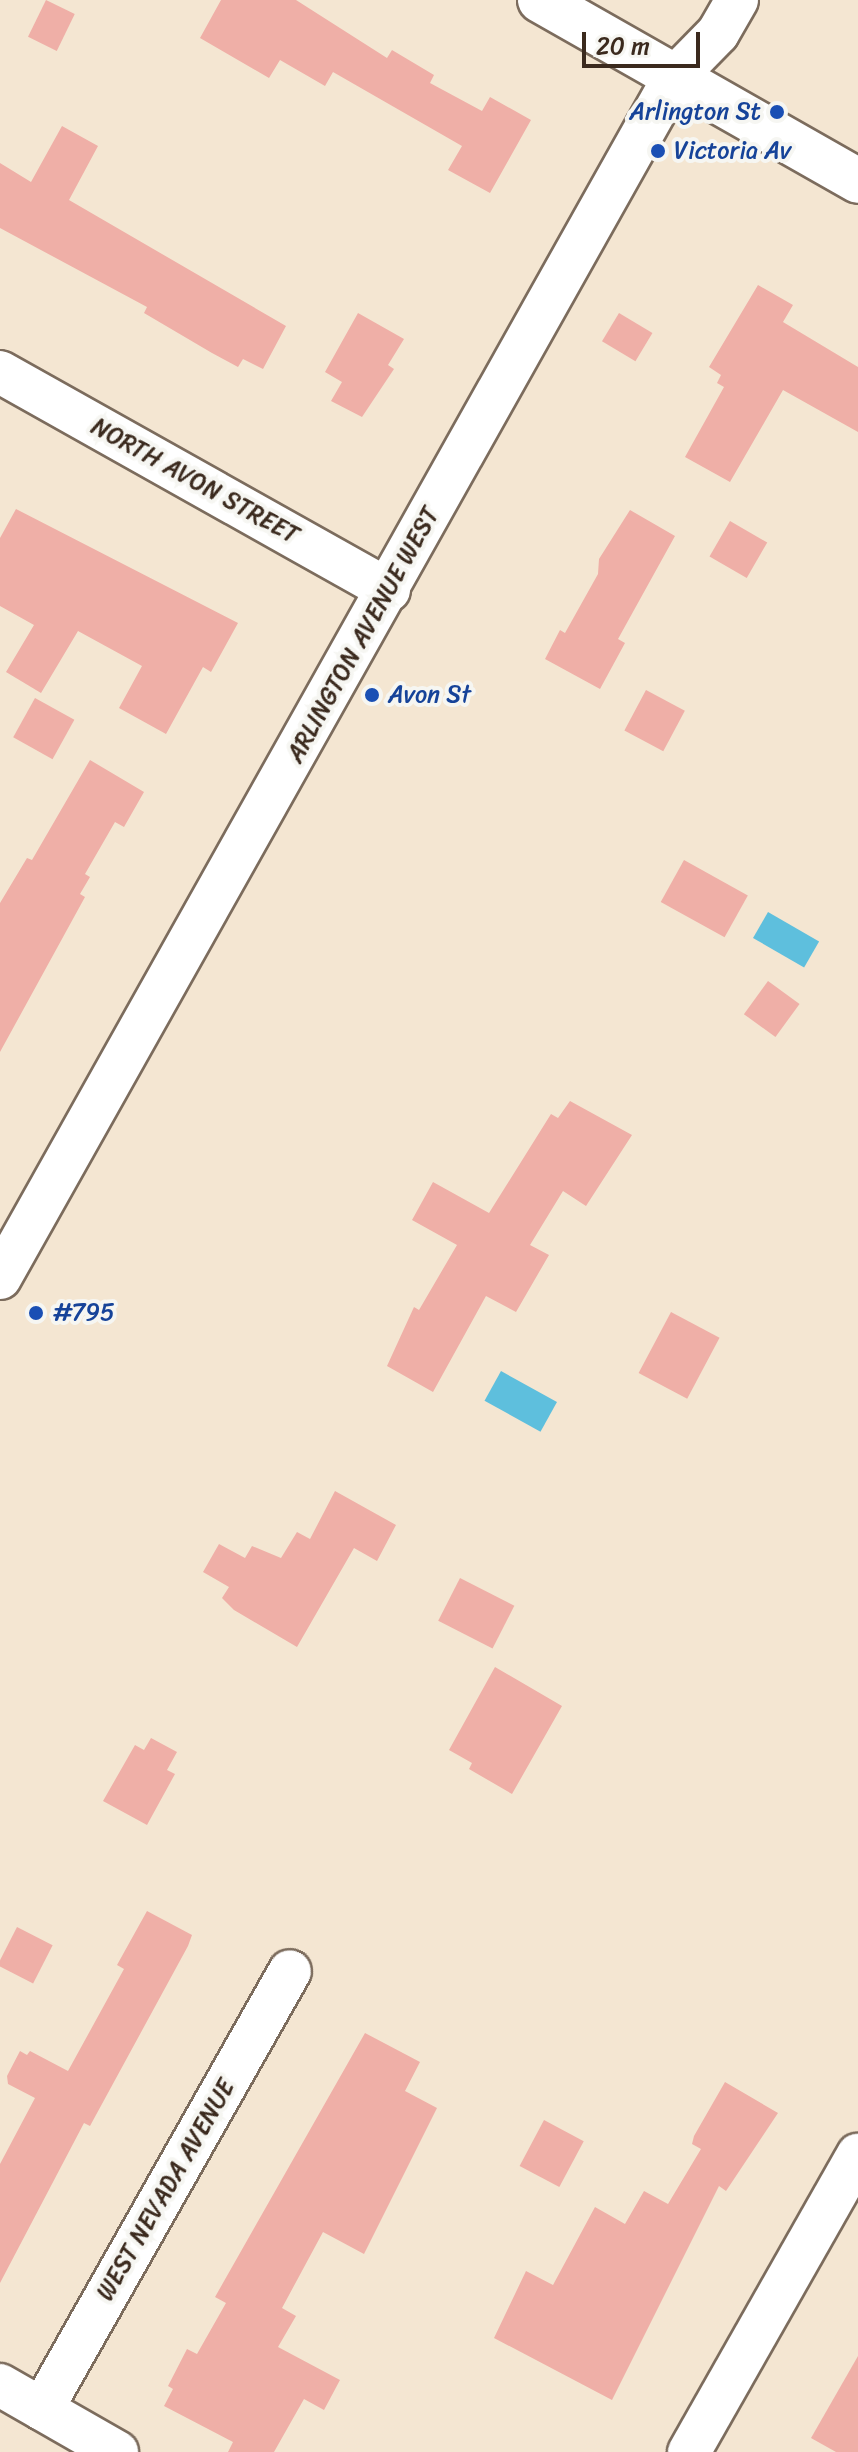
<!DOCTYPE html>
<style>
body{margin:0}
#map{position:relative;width:858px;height:2452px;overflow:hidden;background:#f4e6d2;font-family:Sriracha,sans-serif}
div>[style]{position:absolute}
.water>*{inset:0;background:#5ebfdd;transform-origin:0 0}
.building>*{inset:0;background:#efafa7;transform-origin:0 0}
.roads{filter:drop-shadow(2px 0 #7c6c5d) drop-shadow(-2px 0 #7c6c5d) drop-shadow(0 2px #7c6c5d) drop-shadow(0 -2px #7c6c5d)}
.minor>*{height:42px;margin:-21px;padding:0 21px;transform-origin:21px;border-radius:21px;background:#fff}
.tertiary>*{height:44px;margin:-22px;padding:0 22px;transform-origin:22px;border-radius:22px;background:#fff}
.dots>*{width:22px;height:22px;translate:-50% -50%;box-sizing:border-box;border:4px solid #f6f6f2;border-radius:50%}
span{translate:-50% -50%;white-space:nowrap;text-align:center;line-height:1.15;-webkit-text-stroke:8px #f6f6f2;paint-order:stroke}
.transit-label{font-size:24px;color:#164399}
.right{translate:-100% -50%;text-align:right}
.left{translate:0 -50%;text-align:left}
.street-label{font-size:24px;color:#3b2a1e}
.scale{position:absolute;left:582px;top:32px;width:118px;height:36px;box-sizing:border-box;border:4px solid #3b2a1e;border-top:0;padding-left:10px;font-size:24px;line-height:28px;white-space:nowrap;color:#3b2a1e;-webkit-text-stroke:6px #f6f6f2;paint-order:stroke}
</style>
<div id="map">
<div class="water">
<div style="left:768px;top:912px;width:59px;height:30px;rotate:30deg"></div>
<div style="left:501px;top:1371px;width:64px;height:34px;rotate:29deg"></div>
</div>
<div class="building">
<div style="left:46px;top:0;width:32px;height:41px;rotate:26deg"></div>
<div style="clip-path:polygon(221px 0,296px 0,387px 58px,392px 50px,434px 75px,430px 83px,482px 111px,490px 97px,531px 120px,490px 193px,448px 170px,462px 146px,333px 72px,325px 86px,280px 60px,269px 78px,200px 38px)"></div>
<div style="clip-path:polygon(62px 126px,98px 146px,69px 200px,286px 326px,263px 369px,243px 359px,238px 367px,212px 353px,144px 313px,147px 307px,0 228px,0 163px,31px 182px)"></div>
<div style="clip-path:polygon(758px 285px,793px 305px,783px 322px,858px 367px,858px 432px,783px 390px,730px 482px,685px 457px,724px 387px,717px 383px,721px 375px,709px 367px)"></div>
<div style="clip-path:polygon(358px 313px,404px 339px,388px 365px,394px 369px,362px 417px,331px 401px,342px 382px,325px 372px)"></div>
<div style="left:619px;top:313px;width:39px;height:33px;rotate:31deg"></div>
<div style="clip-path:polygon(16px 509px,238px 623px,211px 672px,203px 667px,166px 734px,119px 708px,142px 666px,78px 631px,41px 693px,6px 672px,34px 625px,0 606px,0 538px)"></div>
<div style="clip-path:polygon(630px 510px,675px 536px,618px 639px,625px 643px,600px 689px,545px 659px,560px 630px,565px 633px,598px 574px,599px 559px)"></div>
<div style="left:730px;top:521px;width:43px;height:41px;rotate:30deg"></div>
<div style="left:646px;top:690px;width:44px;height:46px;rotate:28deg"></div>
<div style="left:35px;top:698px;width:45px;height:45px;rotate:29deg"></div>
<div style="clip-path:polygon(90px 760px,144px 792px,124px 827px,115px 822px,85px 874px,90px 877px,80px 894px,85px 897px,0 1052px,0 903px,27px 858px,32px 860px)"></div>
<div style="left:684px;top:860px;width:73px;height:48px;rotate:29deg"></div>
<div style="left:768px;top:981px;width:39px;height:41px;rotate:36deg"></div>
<div style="clip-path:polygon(570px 1101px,632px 1135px,586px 1206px,563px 1191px,530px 1245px,549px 1255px,516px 1312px,486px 1296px,433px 1392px,387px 1366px,414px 1307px,419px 1310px,457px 1245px,412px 1220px,433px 1182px,489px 1213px,551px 1114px,558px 1118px)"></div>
<div style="left:671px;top:1312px;width:55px;height:69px;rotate:28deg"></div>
<div style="clip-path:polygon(335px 1491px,396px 1525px,377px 1561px,354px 1548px,297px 1647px,234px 1610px,222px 1598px,229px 1587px,203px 1572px,219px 1544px,245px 1558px,252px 1546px,281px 1558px,297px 1532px,310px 1539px)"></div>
<div style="left:460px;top:1578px;width:61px;height:48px;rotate:27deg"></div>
<div style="clip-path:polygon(495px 1667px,562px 1706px,512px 1794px,469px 1769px,472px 1763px,449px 1750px)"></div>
<div style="clip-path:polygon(151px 1738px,177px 1752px,167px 1770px,175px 1774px,147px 1825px,103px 1801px,135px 1745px,144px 1750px)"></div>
<div style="clip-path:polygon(147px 1911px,192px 1935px,188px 1946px,90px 2126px,84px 2123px,0 2283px,0 2164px,35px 2098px,8px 2084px,7px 2076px,20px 2051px,27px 2055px,30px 2051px,68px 2071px,124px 1969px,117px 1965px)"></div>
<div style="left:17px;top:1927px;width:40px;height:43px;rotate:27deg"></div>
<div style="clip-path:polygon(365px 2033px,420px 2062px,405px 2091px,437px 2108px,364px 2254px,323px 2232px,282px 2308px,296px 2316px,278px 2347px,340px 2380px,324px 2410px,304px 2399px,274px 2452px,228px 2452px,233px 2442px,164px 2406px,173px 2389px,168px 2386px,187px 2349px,197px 2354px,226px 2303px,215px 2297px)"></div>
<div style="clip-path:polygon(725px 2082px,778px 2113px,726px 2191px,719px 2186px,612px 2400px,494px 2338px,526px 2271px,553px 2285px,595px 2207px,625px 2224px,644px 2191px,668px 2204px,701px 2149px,692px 2144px,694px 2136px)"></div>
<div style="left:544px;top:2120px;width:45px;height:52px;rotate:28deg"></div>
<div style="clip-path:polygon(858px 2356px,858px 2452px,836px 2452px,811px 2438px)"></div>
</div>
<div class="roads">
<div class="minor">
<div style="left:0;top:372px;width:446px;rotate:29.3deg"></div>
<div style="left:0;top:1278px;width:1375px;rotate:-60.69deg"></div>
<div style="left:673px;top:79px;width:64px;rotate:-45.6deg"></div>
<div style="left:718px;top:33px;width:38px;rotate:-60deg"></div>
<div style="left:0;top:2385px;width:135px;rotate:29.8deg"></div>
<div style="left:42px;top:2409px;width:503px;rotate:-60.48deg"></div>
<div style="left:689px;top:2452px;width:342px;rotate:-60.4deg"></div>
</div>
<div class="tertiary">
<div style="left:540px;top:0;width:366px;rotate:29.6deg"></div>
</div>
</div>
<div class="dots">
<div style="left:777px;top:112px;background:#1a4fb4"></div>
<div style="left:658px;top:151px;background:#1a4fb4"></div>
<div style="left:372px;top:695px;background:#1a4fb4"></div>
<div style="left:36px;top:1313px;background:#1a4fb4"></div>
</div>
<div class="transit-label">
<span class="right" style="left:761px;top:112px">Arlington St</span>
<span class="left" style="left:674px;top:151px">Victoria Av</span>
<span class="left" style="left:388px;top:695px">Avon St</span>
<span class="left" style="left:52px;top:1313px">#795</span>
</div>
<div class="street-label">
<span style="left:195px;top:481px;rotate:29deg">NORTH AVON STREET</span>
<span style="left:363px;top:635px;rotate:-61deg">ARLINGTON AVENUE WEST</span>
<span style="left:166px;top:2190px;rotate:-60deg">WEST NEVADA AVENUE</span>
</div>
<div class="scale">20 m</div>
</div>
